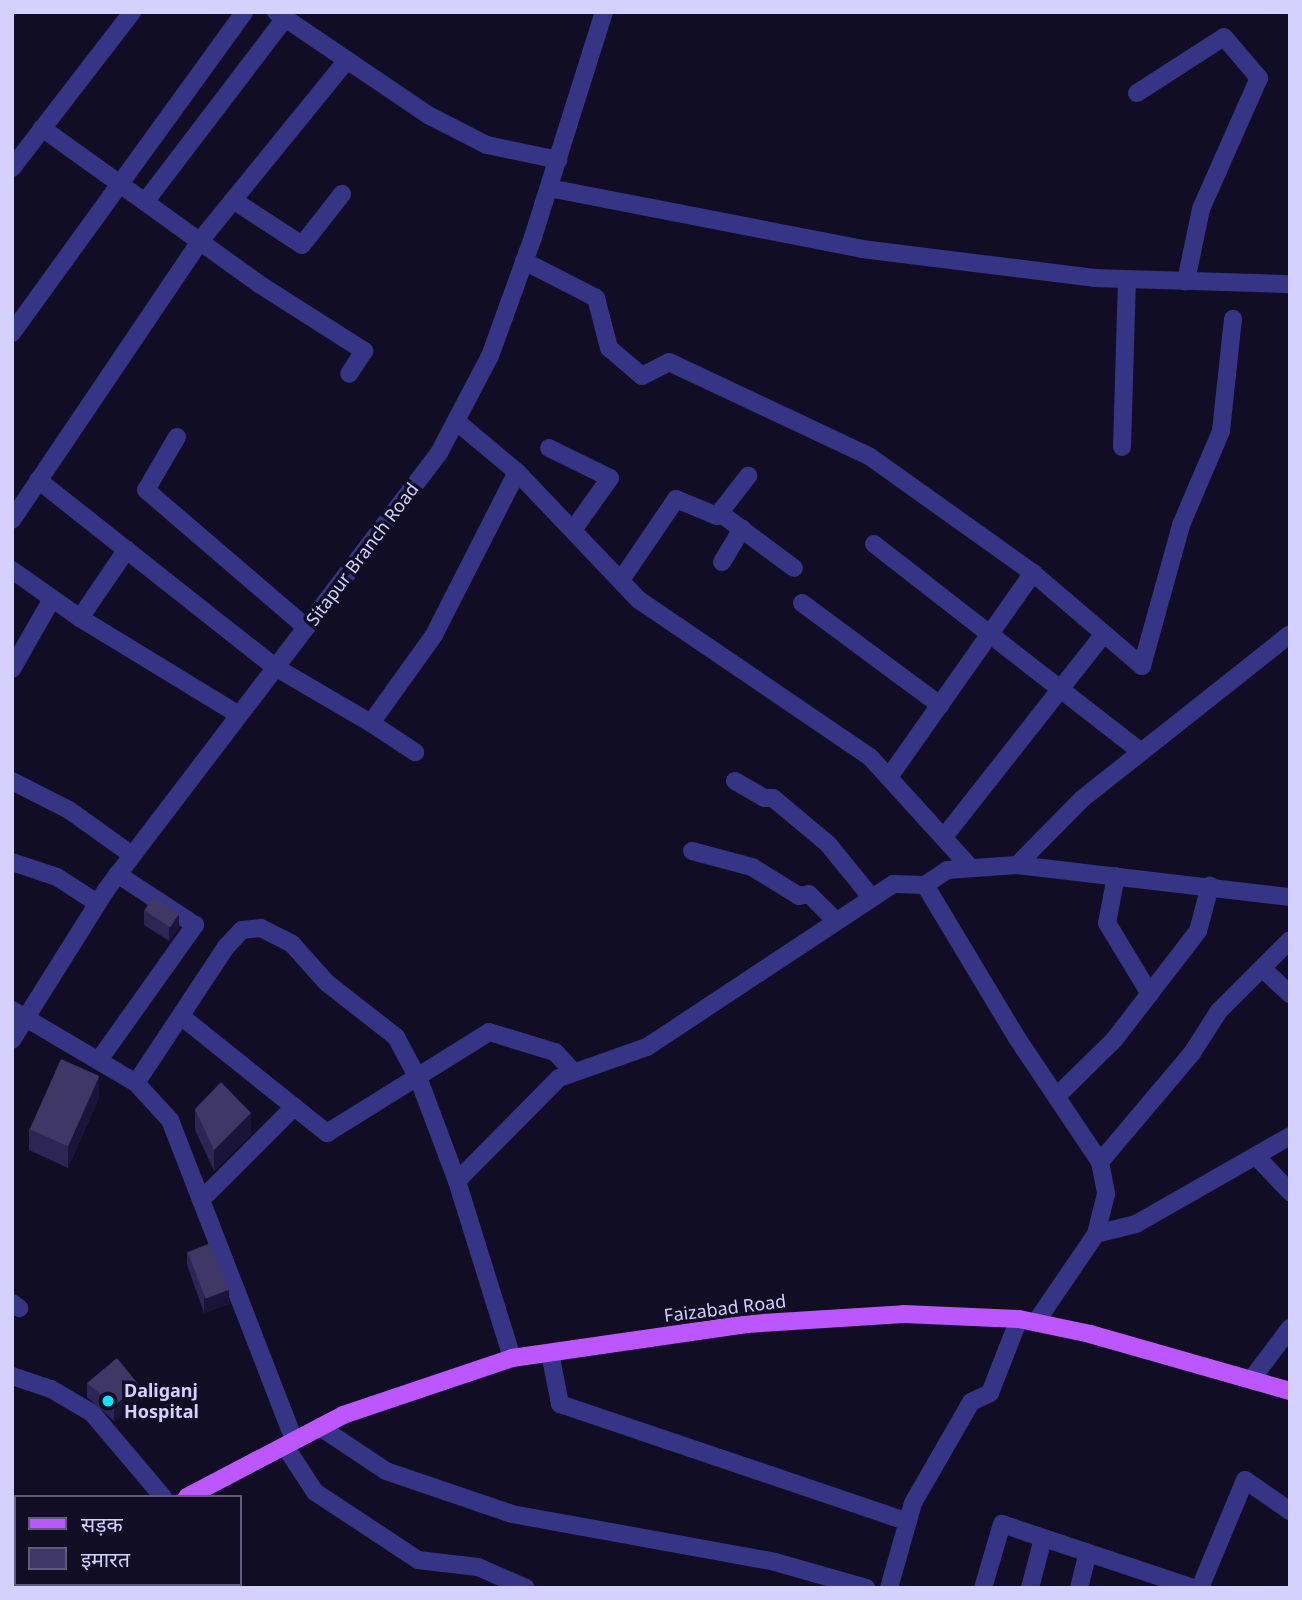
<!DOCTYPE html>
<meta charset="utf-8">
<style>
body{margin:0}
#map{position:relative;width:1302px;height:1600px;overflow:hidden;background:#100d24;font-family:"Noto Sans","Noto Sans Devanagari",sans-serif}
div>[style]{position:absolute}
.minor>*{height:18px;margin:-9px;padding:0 9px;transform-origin:9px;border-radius:9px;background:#363585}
.tertiary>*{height:18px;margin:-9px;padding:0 9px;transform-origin:9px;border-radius:9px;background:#363585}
.primary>*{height:18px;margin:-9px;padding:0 9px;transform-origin:9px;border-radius:9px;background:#bc57ff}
.wall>*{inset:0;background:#2d2553}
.shaded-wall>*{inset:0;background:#1a1438}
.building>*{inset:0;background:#3f3765;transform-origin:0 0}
.dots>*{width:19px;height:19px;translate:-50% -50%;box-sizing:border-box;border:4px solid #100d24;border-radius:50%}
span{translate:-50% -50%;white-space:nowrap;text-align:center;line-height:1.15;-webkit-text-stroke:7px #100d24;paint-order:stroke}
.street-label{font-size:18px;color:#d4d0ff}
.poi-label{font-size:18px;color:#d4d0ff;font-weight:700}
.left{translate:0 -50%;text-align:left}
.frame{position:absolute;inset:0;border:14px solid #d4d0ff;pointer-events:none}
.legend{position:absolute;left:14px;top:1495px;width:228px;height:91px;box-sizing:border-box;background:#100d24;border:2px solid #5e5b7c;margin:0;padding:9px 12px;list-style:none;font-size:21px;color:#d4d0ff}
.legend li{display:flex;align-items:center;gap:14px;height:35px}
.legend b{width:35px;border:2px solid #5e5b7c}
</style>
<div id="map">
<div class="minor">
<div style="left:276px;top:12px;width:184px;rotate:34.1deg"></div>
<div style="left:428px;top:115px;width:66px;rotate:27deg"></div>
<div style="left:487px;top:145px;width:73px;rotate:11.9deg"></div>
<div style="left:1137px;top:93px;width:103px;rotate:-32.8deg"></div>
<div style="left:1224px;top:37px;width:54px;rotate:49.5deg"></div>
<div style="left:1259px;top:78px;width:143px;rotate:113.9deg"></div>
<div style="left:1201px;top:209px;width:74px;rotate:101.8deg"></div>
<div style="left:42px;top:128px;width:267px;rotate:35.7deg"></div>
<div style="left:259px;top:284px;width:125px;rotate:32.5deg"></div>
<div style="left:364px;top:351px;width:27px;rotate:123deg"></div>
<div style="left:12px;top:168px;width:197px;rotate:-52.4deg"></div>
<div style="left:549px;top:188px;width:319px;rotate:11deg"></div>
<div style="left:862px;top:249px;width:234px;rotate:7.1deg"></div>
<div style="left:1094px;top:278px;width:196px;rotate:1.8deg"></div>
<div style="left:233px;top:200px;width:82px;rotate:33.1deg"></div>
<div style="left:302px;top:245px;width:65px;rotate:-51.9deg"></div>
<div style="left:145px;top:202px;width:231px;rotate:-52.7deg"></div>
<div style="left:524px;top:261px;width:81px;rotate:27.2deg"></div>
<div style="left:596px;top:298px;width:52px;rotate:75.4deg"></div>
<div style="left:609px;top:348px;width:43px;rotate:40.3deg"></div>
<div style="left:642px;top:376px;width:30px;rotate:-27deg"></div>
<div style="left:669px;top:362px;width:221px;rotate:25.2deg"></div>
<div style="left:869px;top:456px;width:201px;rotate:35.5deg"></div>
<div style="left:1033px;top:573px;width:143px;rotate:40.5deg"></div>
<div style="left:1142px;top:666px;width:146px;rotate:-74.5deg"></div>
<div style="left:1181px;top:525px;width:102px;rotate:-66.9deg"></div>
<div style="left:1221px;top:431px;width:113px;rotate:-83.9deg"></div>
<div style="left:12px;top:333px;width:396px;rotate:-54.1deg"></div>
<div style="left:456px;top:421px;width:80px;rotate:39.9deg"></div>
<div style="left:517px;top:472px;width:177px;rotate:46.4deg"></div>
<div style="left:639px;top:600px;width:279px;rotate:34.2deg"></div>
<div style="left:870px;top:757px;width:150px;rotate:47.7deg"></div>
<div style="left:177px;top:437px;width:61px;rotate:120.3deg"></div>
<div style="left:146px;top:490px;width:211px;rotate:40.6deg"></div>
<div style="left:1122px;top:447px;width:167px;rotate:-88.3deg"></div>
<div style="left:549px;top:448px;width:68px;rotate:26.2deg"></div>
<div style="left:610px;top:478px;width:64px;rotate:125.4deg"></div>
<div style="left:38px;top:480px;width:302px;rotate:38.3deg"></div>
<div style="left:275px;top:667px;width:111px;rotate:30.3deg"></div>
<div style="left:371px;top:723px;width:108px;rotate:-54.4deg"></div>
<div style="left:434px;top:635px;width:183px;rotate:-63deg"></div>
<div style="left:720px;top:513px;width:92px;rotate:36.6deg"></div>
<div style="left:12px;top:520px;width:336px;rotate:-56deg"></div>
<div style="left:200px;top:241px;width:233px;rotate:-50.9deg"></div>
<div style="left:874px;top:544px;width:338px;rotate:37.9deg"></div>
<div style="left:722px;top:562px;width:39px;rotate:-59deg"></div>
<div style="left:12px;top:570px;width:83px;rotate:35.2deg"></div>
<div style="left:80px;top:618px;width:186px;rotate:31.4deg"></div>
<div style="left:621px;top:580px;width:98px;rotate:-55.8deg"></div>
<div style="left:676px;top:499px;width:44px;rotate:22.5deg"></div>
<div style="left:717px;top:516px;width:51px;rotate:-52.2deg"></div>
<div style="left:802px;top:603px;width:172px;rotate:36.5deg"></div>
<div style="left:80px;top:618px;width:83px;rotate:-55.7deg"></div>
<div style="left:12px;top:669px;width:81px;rotate:-60.3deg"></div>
<div style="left:371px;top:723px;width:53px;rotate:33.4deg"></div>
<div style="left:889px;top:777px;width:250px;rotate:-54.8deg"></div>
<div style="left:12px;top:781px;width:64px;rotate:27deg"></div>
<div style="left:69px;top:810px;width:77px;rotate:35.5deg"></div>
<div style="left:735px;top:781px;width:34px;rotate:30deg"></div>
<div style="left:764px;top:798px;width:9px"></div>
<div style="left:773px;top:798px;width:72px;rotate:39.9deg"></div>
<div style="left:828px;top:844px;width:68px;rotate:50.9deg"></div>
<div style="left:944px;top:837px;width:258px;rotate:-51.8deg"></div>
<div style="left:692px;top:851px;width:62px;rotate:14.9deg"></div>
<div style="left:752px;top:867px;width:55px;rotate:31.7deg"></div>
<div style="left:799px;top:896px;width:10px;rotate:-11deg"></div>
<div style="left:809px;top:894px;width:37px;rotate:45deg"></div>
<div style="left:12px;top:862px;width:47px;rotate:18.4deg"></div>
<div style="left:57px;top:877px;width:48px;rotate:33deg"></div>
<div style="left:1017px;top:865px;width:93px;rotate:-45.4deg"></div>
<div style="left:1082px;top:799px;width:265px;rotate:-38.4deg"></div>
<div style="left:1116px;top:876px;width:48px;rotate:100.8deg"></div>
<div style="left:1107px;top:923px;width:83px;rotate:58.8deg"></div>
<div style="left:925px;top:885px;width:179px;rotate:59deg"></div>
<div style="left:1017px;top:1038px;width:149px;rotate:56.2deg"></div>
<div style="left:1100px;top:1162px;width:33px;rotate:79deg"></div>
<div style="left:1106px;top:1194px;width:41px;rotate:104deg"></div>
<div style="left:1096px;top:1234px;width:107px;rotate:124.3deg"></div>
<div style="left:1263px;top:969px;width:37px;rotate:43deg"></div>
<div style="left:12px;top:1010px;width:144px;rotate:30.5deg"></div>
<div style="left:136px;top:1083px;width:50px;rotate:47.4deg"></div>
<div style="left:170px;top:1120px;width:343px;rotate:68.8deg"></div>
<div style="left:182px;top:1017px;width:186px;rotate:38.7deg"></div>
<div style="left:327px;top:1133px;width:191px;rotate:-31.9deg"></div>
<div style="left:489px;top:1032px;width:69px;rotate:16.9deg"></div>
<div style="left:555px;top:1052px;width:26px;rotate:47deg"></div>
<div style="left:99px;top:1060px;width:166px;rotate:-54.6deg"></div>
<div style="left:195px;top:925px;width:93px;rotate:-146.8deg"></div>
<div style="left:136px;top:1083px;width:163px;rotate:-56.5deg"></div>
<div style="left:226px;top:947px;width:23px;rotate:-47deg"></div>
<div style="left:242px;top:930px;width:19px;rotate:-6deg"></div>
<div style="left:261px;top:928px;width:35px;rotate:27deg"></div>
<div style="left:292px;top:944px;width:52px;rotate:48.1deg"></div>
<div style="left:327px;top:983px;width:88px;rotate:38deg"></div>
<div style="left:396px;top:1037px;width:49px;rotate:61.9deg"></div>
<div style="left:419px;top:1080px;width:108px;rotate:69.4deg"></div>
<div style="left:457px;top:1181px;width:185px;rotate:72.7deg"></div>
<div style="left:1057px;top:1096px;width:80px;rotate:-44.5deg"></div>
<div style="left:1114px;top:1040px;width:138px;rotate:-52.4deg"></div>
<div style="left:1198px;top:931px;width:47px;rotate:-75.1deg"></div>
<div style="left:1256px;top:1156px;width:50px;rotate:46.6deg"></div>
<div style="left:1100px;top:1162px;width:143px;rotate:-49.8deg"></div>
<div style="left:1192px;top:1053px;width:50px;rotate:-57.3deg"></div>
<div style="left:1219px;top:1011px;width:100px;rotate:-45deg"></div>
<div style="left:457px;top:1181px;width:145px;rotate:-45.3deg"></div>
<div style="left:559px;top:1078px;width:93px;rotate:-19.4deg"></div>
<div style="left:647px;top:1047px;width:295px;rotate:-33.5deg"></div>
<div style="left:893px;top:884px;width:32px;rotate:2deg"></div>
<div style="left:925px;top:885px;width:27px;rotate:-34deg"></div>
<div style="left:947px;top:870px;width:70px;rotate:-4.1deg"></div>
<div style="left:1017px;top:865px;width:275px;rotate:6.7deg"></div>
<div style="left:201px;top:1200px;width:132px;rotate:-45deg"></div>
<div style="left:1096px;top:1234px;width:41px;rotate:-14deg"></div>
<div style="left:1136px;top:1224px;width:177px;rotate:-29.7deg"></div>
<div style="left:12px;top:1303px;width:9px;rotate:36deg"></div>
<div style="left:550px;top:1353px;width:52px;rotate:78.9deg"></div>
<div style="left:560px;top:1404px;width:367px;rotate:18.7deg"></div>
<div style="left:12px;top:1376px;width:41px;rotate:18.4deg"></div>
<div style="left:51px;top:1389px;width:48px;rotate:30.3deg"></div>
<div style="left:92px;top:1413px;width:110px;rotate:49.8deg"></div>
<div style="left:1251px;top:1380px;width:65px;rotate:-53.1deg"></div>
<div style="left:320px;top:1427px;width:79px;rotate:33.7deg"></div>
<div style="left:386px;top:1471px;width:133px;rotate:18.8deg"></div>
<div style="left:512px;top:1514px;width:267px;rotate:10.3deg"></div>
<div style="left:775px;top:1562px;width:95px;rotate:15.9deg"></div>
<div style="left:285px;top:1446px;width:55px;rotate:56.9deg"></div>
<div style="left:315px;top:1492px;width:123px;rotate:33.4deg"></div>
<div style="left:418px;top:1560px;width:60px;rotate:6.7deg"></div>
<div style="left:478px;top:1567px;width:52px;rotate:23.6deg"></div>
<div style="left:49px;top:1584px;width:4px;rotate:76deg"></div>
<div style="left:889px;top:1588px;width:88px;rotate:-74.2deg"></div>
<div style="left:913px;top:1503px;width:116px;rotate:-60.1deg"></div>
<div style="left:971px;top:1402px;width:21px;rotate:-25deg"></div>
<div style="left:990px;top:1393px;width:79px;rotate:-68.6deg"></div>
<div style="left:983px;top:1588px;width:67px;rotate:-73.5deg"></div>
<div style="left:1002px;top:1524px;width:201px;rotate:18.5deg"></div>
<div style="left:1030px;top:1588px;width:52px;rotate:-75.4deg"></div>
<div style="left:1079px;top:1588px;width:36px;rotate:-76deg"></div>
<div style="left:1200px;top:1588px;width:117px;rotate:-67.4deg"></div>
<div style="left:1245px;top:1480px;width:55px;rotate:34.6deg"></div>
</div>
<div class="tertiary">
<div style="left:12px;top:1040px;width:177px;rotate:-57.9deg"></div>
<div style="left:106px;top:890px;width:549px;rotate:-52.69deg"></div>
<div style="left:439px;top:453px;width:110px;rotate:-62.3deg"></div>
<div style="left:490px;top:356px;width:127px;rotate:-70.1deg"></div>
<div style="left:533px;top:237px;width:236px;rotate:-72.5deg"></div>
</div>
<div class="primary">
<div style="left:187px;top:1497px;width:176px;rotate:-27.7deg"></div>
<div style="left:343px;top:1415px;width:178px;rotate:-18.6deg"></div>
<div style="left:512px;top:1358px;width:237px;rotate:-8.2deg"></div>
<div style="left:747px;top:1324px;width:157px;rotate:-3.6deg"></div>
<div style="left:904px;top:1314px;width:115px;rotate:2.5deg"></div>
<div style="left:1019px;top:1319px;width:73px;rotate:11.9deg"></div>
<div style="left:1090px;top:1334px;width:208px;rotate:15.9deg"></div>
<div style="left:12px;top:1586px;width:4px;rotate:-27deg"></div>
</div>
<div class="wall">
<div style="clip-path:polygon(144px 910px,179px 928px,169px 941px,144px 925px)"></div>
<div style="clip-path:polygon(99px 1098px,68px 1168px,29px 1150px,29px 1129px)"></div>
<div style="clip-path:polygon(195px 1109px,251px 1134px,214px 1171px,195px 1130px)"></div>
<div style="clip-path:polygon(187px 1251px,229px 1304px,204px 1313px,187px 1265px)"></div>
<div style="clip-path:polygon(87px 1383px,139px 1400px,114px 1421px,87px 1397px)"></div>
</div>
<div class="shaded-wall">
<div style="clip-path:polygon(179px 914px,179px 928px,169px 941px,169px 927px)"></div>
<div style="clip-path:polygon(99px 1076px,99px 1098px,68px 1168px,68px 1146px)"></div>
<div style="clip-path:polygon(251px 1113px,251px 1134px,214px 1171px,214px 1150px)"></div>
<div style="clip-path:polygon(229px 1290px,229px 1304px,204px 1313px,204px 1298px)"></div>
<div style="clip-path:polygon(139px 1385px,139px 1400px,114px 1421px,114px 1406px)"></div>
</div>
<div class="building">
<div style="left:153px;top:897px;width:31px;height:16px;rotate:33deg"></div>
<div style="left:61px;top:1059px;width:42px;height:77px;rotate:24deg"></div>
<div style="clip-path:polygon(221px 1082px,251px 1113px,214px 1150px,195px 1109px)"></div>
<div style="left:211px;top:1243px;width:50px;height:25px;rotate:69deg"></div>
<div style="clip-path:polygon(117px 1358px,139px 1385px,114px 1406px,87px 1383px)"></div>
</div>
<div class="dots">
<div style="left:108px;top:1401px;background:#00e8fb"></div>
</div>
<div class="street-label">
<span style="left:362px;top:554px;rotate:-53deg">Sitapur Branch Road</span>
<span style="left:725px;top:1308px;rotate:-7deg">Faizabad Road</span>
</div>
<div class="poi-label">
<span class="left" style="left:124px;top:1401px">Daliganj<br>Hospital</span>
</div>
<div class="frame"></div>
<ul class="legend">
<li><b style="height:9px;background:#bc57ff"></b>सड़क</li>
<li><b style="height:19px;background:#3f3765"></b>इमारत</li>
</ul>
</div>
